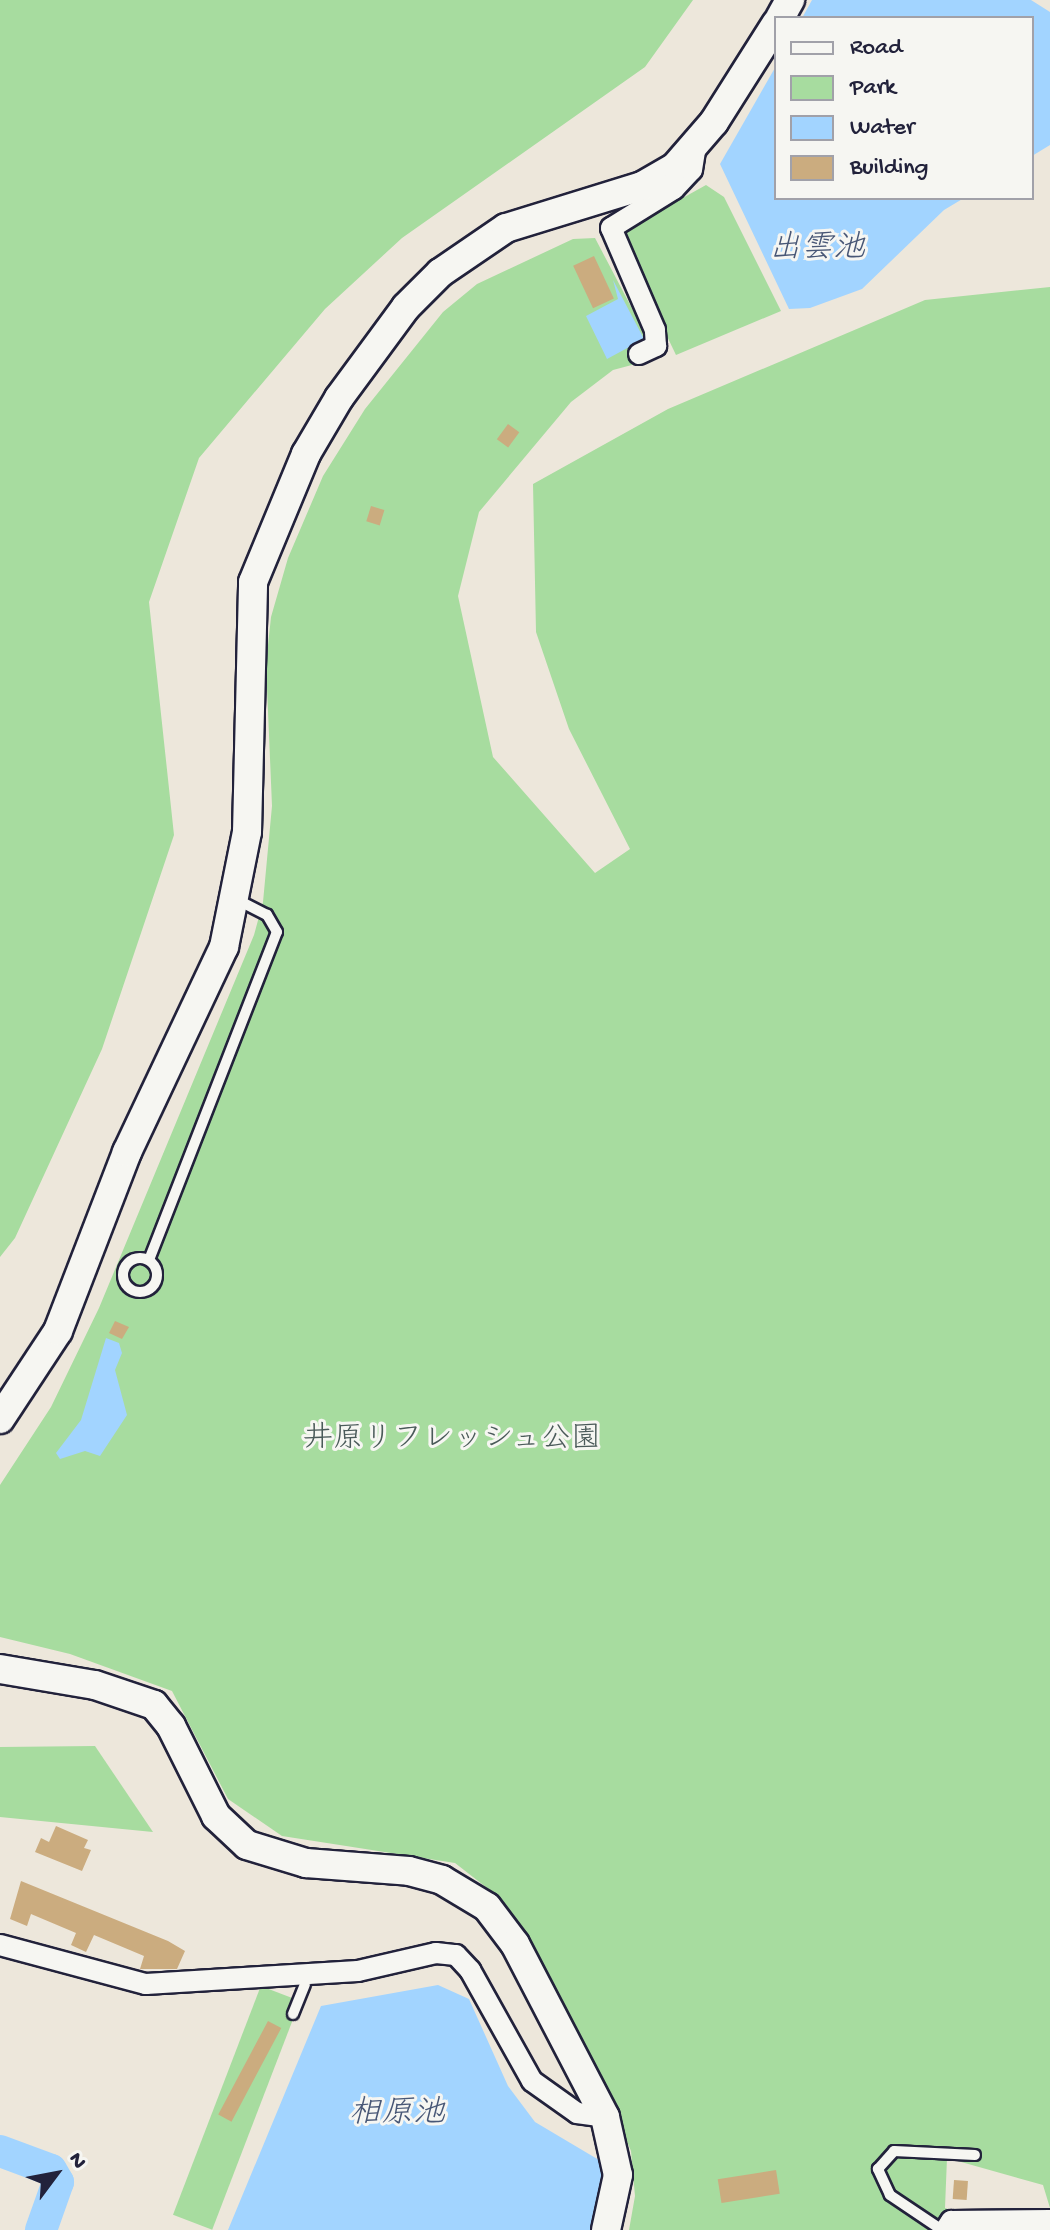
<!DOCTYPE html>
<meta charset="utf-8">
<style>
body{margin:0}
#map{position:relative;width:1050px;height:2230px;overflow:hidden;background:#ede7db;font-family:"Gochi Hand","Klee One",sans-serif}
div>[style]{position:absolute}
.green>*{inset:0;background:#a7dc9f;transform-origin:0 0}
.water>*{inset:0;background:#a2d4ff}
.river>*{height:32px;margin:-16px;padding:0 16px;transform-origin:16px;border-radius:16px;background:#a2d4ff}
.building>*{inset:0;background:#cbac7f;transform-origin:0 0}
.roads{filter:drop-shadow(2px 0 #22223b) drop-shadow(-2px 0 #22223b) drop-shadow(0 2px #22223b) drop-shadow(0 -2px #22223b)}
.lane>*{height:10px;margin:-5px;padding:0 5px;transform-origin:5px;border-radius:5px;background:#f6f6f2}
.lane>.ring{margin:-5px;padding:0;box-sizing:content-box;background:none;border:10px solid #f6f6f2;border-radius:50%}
.street>*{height:20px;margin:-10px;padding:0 10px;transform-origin:10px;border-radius:10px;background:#f6f6f2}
.secondary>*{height:28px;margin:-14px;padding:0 14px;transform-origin:14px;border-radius:14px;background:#f6f6f2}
span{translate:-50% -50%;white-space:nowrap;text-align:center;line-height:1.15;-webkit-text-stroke:6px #f6f6f2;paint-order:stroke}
.park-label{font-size:30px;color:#4a5a59}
.water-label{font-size:32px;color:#485776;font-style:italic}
.legend{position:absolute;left:774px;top:16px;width:260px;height:184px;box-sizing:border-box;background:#f6f6f2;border:2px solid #a1a1a9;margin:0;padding:10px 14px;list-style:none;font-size:24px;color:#22223b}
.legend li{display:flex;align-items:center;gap:16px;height:40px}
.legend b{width:40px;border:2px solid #a1a1a9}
.north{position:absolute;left:16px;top:2134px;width:80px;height:80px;-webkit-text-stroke:6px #f6f6f2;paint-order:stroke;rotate:58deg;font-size:22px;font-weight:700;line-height:32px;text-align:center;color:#22223b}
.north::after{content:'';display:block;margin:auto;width:28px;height:36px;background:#22223b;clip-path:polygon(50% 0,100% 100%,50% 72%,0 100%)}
</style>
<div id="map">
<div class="green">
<div style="clip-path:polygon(0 0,693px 0,645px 67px,402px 238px,325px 309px,199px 458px,149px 602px,174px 835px,102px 1049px,15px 1238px,0 1257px)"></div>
<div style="clip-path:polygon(706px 185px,724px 197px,781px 311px,676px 355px,618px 234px)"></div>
<div style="clip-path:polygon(595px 238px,658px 358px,613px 370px,571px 402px,479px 512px,458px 596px,493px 757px,595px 873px,630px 849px,569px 729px,536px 632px,533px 484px,668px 409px,925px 300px,1050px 287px,1050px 2208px,1043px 2185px,947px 2158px,945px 2208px,963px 2214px,963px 2230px,629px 2230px,635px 2196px,631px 2151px,605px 2089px,500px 1898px,455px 1863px,282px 1836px,228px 1799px,172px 1691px,70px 1654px,0 1637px,0 1485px,51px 1407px,99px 1308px,254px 935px,263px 902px,272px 806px,266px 664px,271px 617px,288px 558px,323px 476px,365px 409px,443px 312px,477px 284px,573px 239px)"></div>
<div style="clip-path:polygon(95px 1746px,153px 1832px,0 1817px,0 1747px)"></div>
<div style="left:300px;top:2001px;width:245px;height:42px;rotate:111deg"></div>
</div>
<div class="water">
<div style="clip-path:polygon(812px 0,1031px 0,1050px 12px,1050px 145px,1032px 156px,1032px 18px,802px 18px)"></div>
<div style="clip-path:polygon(776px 66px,776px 198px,964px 198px,944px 210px,862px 289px,810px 308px,789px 309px,720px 164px)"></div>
<div style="clip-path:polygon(613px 280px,644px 339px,607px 359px,586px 316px,618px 299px)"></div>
<div style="clip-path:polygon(106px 1338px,119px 1343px,122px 1353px,115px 1370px,127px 1415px,100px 1456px,85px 1451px,60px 1459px,56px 1453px,81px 1420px)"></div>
<div style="clip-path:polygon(438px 1985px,469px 1999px,508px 2086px,535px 2122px,604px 2163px,597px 2230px,228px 2230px,321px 2006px)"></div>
</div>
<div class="river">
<div style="left:0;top:2151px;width:54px;rotate:20.4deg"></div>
<div style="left:51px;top:2170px;width:14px;rotate:60deg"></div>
<div style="left:58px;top:2182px;width:51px;rotate:109.5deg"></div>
</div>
<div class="building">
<div style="left:594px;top:256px;width:47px;height:23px;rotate:65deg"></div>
<div style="left:508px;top:424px;width:14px;height:19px;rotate:36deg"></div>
<div style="left:371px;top:506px;width:14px;height:16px;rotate:17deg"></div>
<div style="clip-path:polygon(115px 1321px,129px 1327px,122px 1339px,109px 1333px)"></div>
<div style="clip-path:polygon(56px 1826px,88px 1840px,84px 1848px,91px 1850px,82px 1871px,35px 1852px,41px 1838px,49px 1842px)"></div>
<div style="clip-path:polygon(21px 1881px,168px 1941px,185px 1951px,177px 1969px,140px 1969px,144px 1956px,94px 1935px,86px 1952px,71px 1945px,76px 1933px,31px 1914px,27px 1926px,10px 1919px)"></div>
<div style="left:268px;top:2021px;width:15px;height:106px;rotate:28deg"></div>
<div style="left:776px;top:2170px;width:24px;height:59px;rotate:81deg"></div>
<div style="left:954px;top:2180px;width:14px;height:19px;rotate:4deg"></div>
</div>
<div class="roads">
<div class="lane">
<div class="ring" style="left:123px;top:1258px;width:24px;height:24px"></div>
<div style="left:149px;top:1260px;width:352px;rotate:-68.7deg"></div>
<div style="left:277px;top:932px;width:20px;rotate:-120deg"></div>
<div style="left:267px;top:915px;width:33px;rotate:-153deg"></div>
<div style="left:293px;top:2014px;width:32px;rotate:-68deg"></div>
<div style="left:942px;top:2230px;width:63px;rotate:-146.1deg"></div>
<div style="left:890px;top:2195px;width:29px;rotate:-115deg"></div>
<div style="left:878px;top:2169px;width:24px;rotate:-48deg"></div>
<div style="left:894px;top:2151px;width:81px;rotate:2.8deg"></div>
</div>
<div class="street">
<div style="left:639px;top:354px;width:19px;rotate:-25deg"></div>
<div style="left:656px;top:346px;width:16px;rotate:-94deg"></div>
<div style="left:655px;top:330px;width:111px;rotate:-113.3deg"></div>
<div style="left:611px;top:228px;width:74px;rotate:-31.8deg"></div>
<div style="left:674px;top:189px;width:26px;rotate:-47deg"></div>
<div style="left:692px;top:170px;width:26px;rotate:-81deg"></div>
<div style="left:0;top:1945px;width:151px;rotate:15deg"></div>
<div style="left:146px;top:1984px;width:212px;rotate:-3.5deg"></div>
<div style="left:358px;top:1971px;width:80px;rotate:-13deg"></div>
<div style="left:436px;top:1953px;width:20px;rotate:6deg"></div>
<div style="left:456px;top:1955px;width:21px;rotate:47deg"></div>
<div style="left:470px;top:1970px;width:127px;rotate:60.8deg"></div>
<div style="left:532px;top:2081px;width:55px;rotate:35.4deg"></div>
<div style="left:577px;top:2113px;width:28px;rotate:8deg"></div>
<div style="left:945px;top:2230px;width:11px;rotate:-56deg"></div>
<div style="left:951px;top:2221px;width:99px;rotate:-0.6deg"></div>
</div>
<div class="secondary">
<div style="left:780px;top:18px;width:21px;rotate:-61deg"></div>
<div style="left:0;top:1419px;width:105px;rotate:-56.6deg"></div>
<div style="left:58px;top:1331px;width:192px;rotate:-68.9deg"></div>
<div style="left:127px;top:1152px;width:227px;rotate:-64.7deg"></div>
<div style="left:224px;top:947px;width:117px;rotate:-78.7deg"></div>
<div style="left:247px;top:832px;width:250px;rotate:-88.6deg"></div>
<div style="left:253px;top:582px;width:139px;rotate:-67.5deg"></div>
<div style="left:306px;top:454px;width:65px;rotate:-59.5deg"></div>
<div style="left:339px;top:398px;width:113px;rotate:-53.6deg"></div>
<div style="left:406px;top:307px;width:48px;rotate:-45deg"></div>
<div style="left:440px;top:273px;width:80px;rotate:-34.3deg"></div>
<div style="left:506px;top:228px;width:142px;rotate:-17.2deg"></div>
<div style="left:642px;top:186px;width:39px;rotate:-30deg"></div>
<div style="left:676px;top:166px;width:58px;rotate:-49.2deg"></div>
<div style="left:714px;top:122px;width:116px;rotate:-57.7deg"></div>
<div style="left:0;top:1669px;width:96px;rotate:9.6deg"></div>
<div style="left:95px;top:1685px;width:62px;rotate:18.7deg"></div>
<div style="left:154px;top:1705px;width:27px;rotate:51deg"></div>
<div style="left:171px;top:1726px;width:101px;rotate:63.4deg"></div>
<div style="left:216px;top:1816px;width:42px;rotate:43.1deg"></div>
<div style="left:247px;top:1845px;width:62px;rotate:17deg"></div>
<div style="left:306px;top:1863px;width:103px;rotate:4.4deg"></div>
<div style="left:409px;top:1871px;width:34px;rotate:15deg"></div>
<div style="left:442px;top:1880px;width:52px;rotate:31deg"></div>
<div style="left:487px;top:1907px;width:46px;rotate:52.9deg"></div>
<div style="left:515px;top:1944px;width:195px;rotate:62.5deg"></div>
<div style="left:605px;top:2117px;width:59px;rotate:77.4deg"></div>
<div style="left:618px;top:2175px;width:56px;rotate:102.3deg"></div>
</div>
</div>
<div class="park-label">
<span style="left:452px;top:1441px">井原リフレッシュ公園</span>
</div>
<div class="water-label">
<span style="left:817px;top:250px">出雲池</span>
<span style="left:397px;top:2115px">相原池</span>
</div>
<ul class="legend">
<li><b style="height:10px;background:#f6f6f2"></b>Road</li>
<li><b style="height:22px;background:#a7dc9f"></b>Park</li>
<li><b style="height:22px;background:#a2d4ff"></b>Water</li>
<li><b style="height:22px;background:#cbac7f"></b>Building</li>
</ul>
<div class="north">N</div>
</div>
